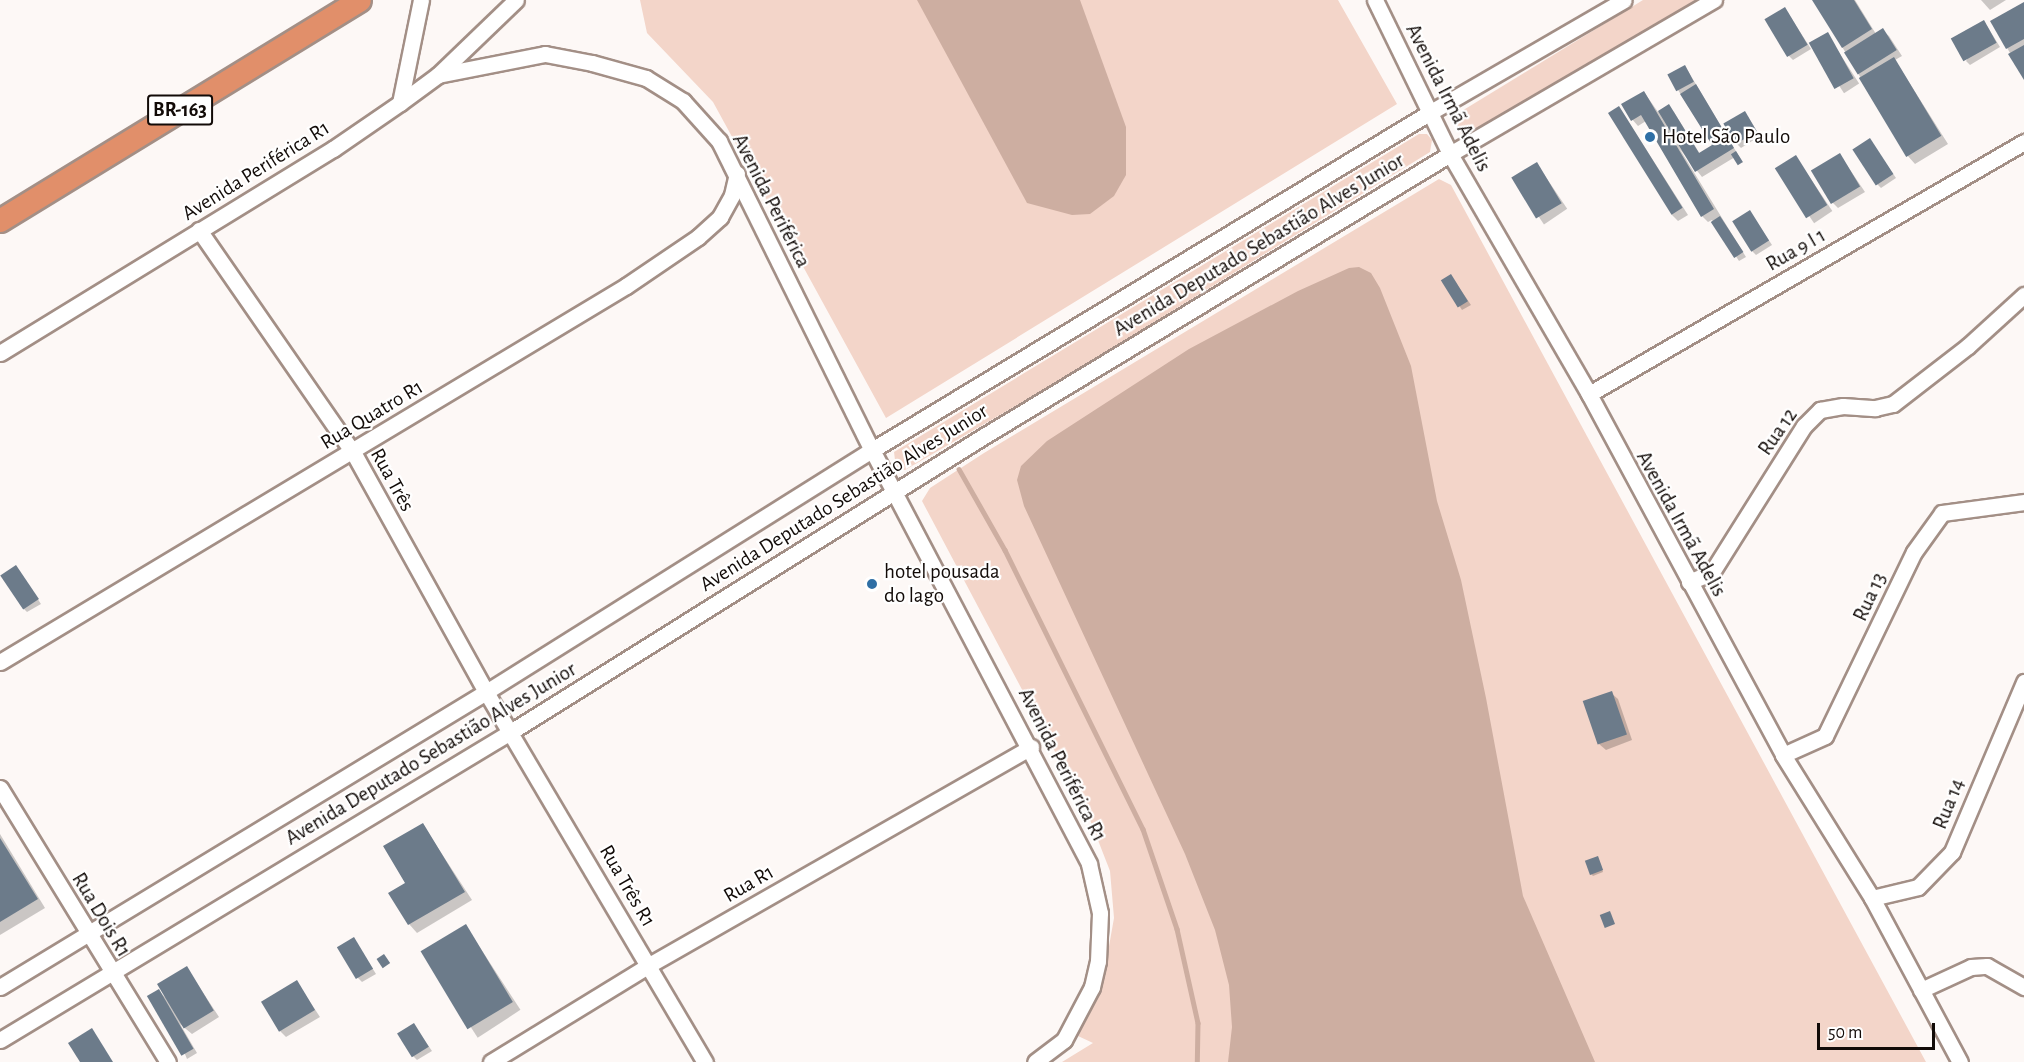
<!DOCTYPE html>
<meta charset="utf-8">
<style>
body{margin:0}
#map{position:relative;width:2024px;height:1062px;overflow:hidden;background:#fdf8f6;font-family:"Alegreya Sans",sans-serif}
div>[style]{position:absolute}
.green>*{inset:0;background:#f3d5c9}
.water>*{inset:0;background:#cdaea1}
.shadow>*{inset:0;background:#0003;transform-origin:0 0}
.stream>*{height:4.5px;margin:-2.25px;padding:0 2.25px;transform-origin:2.25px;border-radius:2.25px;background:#cdaea1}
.building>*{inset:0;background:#6c7b8a;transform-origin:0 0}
.roads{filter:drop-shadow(2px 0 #a38f86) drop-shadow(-2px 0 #a38f86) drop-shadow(0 2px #a38f86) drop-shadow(0 -2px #a38f86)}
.minor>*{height:15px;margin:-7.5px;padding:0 7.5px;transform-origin:7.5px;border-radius:7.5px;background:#fff}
.highway>*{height:22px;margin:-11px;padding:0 11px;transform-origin:11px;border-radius:11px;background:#e18f6a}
.dots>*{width:16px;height:16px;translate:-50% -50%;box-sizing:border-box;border:3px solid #fff;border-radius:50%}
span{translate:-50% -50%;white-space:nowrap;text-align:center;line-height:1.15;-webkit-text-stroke:4.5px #fff;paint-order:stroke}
.shield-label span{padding:2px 4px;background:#fff;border:2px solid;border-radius:4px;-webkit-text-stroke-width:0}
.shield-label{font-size:20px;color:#120b08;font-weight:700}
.street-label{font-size:21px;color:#120b08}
.poi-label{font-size:21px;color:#120b08}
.left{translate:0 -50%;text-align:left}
.scale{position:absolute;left:1817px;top:1023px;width:118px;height:27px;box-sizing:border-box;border:3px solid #120b08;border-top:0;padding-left:8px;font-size:18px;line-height:21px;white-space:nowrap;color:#120b08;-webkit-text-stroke:4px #fff;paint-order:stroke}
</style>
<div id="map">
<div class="green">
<div style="clip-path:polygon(640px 0,1338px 0,1397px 104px,886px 418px,713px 102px,647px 33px)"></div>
<div style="clip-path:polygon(1643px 0,1716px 0,1469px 148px,1452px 117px)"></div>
<div style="clip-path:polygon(1419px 134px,1427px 134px,1432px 140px,1430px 152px,1057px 382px,905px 470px,896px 468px,894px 452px)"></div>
<div style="clip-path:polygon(1439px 179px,1451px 185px,1926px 1062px,1062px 1062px,1093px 1043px,1078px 1036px,1103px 980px,1114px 918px,1110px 871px,1087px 812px,922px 501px,930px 488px,984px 453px)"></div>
</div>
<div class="water">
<div style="clip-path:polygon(917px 0,1080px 0,1126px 127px,1126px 175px,1114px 196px,1090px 214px,1072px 215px,1027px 203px)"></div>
<div style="clip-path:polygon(1359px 267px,1371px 273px,1380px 288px,1411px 366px,1437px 501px,1461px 580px,1486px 698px,1523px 896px,1595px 1062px,1228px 1062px,1232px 1027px,1229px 985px,1215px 930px,1185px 854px,1024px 506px,1017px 480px,1021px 466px,1047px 441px,1189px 349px,1298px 291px,1349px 268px)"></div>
</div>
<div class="shadow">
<div style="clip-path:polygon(1814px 0,1855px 0,1876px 34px,1882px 30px,1889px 36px,1902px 56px,1895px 60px,1948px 144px,1915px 164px,1907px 155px)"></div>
<div style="clip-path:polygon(1981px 0,2006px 0,1990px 10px)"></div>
<div style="clip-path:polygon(2024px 3px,2024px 77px,1992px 22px)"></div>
<div style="clip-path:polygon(1788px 13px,1811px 49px,1793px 60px,1789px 56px)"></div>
<div style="clip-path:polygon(1987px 26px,2000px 47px,1970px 65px,1966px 61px)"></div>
<div style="left:1827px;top:34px;width:59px;height:18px;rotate:57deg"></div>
<div style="clip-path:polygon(1688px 71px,1743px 163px,1735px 157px,1702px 177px,1679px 148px,1746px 257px,1739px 261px,1712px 220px,1708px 222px,1702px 216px,1646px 121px,1638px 126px,1631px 118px,1644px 92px,1658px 112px,1668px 106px,1674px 112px,1700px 154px,1714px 146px,1678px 90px)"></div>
<div style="clip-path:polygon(1619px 107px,1688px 215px,1678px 221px,1672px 215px)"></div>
<div style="clip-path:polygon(1748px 117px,1760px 136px,1741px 148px,1737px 144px)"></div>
<div style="clip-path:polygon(1870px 140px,1896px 178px,1881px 188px,1877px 184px)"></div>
<div style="clip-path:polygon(1840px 155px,1865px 192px,1838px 208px,1832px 202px)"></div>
<div style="left:1796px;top:157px;width:65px;height:22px;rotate:56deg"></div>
<div style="left:1537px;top:164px;width:54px;height:28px;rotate:56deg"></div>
<div style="clip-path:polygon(1753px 216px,1772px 245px,1756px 255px,1752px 251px)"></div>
<div style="clip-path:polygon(1454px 280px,1471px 305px,1462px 310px,1443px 281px)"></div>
<div style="clip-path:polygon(16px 566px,41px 604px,27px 612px,24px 609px)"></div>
<div style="clip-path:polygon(1611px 693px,1618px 699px,1632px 740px,1606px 750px,1599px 744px)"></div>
<div style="clip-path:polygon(423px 825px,472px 900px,417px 933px,409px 924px,407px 884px)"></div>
<div style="clip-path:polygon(0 834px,45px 908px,0 935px)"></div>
<div style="clip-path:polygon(1599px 860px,1603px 872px,1593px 876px,1591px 874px)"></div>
<div style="left:466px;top:926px;width:100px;height:51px;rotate:57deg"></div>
<div style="clip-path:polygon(354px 939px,376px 974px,362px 982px,358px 978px)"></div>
<div style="clip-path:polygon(187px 968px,219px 1017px,192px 1034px,180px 1024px,197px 1053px,187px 1059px,159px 991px,166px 998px)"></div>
<div style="clip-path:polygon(297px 982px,320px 1017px,286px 1037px,280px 1031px)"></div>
<div style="clip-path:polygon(414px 1025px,432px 1051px,417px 1060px,413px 1056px)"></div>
</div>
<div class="stream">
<div style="left:959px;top:469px;width:93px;rotate:60.4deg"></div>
<div style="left:1005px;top:550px;width:311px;rotate:63.7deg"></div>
<div style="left:1143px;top:829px;width:106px;rotate:71.2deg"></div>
<div style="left:1177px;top:929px;width:96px;rotate:77.4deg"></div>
<div style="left:1198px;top:1023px;width:39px;rotate:91deg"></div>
</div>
<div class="building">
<div style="clip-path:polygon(1812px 0,1854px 0,1872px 29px,1842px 48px)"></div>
<div style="clip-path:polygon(2024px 2px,2024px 39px,2006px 49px,1990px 21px)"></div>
<div style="left:1785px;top:7px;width:44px;height:24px;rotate:59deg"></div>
<div style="left:1984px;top:20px;width:26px;height:38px;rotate:61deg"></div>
<div style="left:1883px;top:28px;width:26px;height:46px;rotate:58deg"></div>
<div style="left:1828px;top:32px;width:53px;height:22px;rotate:61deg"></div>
<div style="clip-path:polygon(2024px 45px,2024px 80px,2008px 54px)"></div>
<div style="left:1894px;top:57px;width:92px;height:41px;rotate:59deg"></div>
<div style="left:1685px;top:65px;width:19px;height:20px;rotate:62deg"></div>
<div style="clip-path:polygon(1696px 84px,1734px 148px,1695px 172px,1658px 111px,1669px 104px,1699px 153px,1712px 145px,1680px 94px)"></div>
<div style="clip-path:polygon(1644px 91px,1714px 209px,1701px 217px,1641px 115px,1631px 121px,1621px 104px)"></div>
<div style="left:1619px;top:106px;width:120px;height:13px;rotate:58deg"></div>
<div style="left:1745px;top:111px;width:24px;height:25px;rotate:60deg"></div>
<div style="left:1870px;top:138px;width:43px;height:21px;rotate:57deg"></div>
<div style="left:1736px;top:151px;width:13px;height:6px;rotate:58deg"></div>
<div style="left:1840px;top:153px;width:39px;height:34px;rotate:59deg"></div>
<div style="left:1796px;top:155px;width:59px;height:25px;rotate:58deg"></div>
<div style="left:1537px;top:162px;width:48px;height:30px;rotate:59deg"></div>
<div style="left:1750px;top:210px;width:36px;height:21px;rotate:58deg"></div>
<div style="left:1720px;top:216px;width:43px;height:11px;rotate:57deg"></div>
<div style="left:1451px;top:274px;width:32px;height:12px;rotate:58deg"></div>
<div style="left:16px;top:565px;width:41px;height:19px;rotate:56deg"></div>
<div style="left:1612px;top:691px;width:46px;height:31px;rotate:71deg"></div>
<div style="clip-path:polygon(423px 823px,465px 892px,408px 925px,388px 893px,405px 883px,383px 846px)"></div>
<div style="clip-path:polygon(0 838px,38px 899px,0 922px)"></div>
<div style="left:1598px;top:856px;width:15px;height:14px;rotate:70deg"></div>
<div style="left:1610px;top:911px;width:14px;height:11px;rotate:69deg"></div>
<div style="left:466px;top:924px;width:91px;height:53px;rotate:59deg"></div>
<div style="left:354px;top:937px;width:37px;height:20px;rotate:59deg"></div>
<div style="left:384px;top:954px;width:11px;height:9px;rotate:56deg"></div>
<div style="left:187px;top:966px;width:52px;height:35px;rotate:59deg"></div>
<div style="left:297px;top:980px;width:35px;height:42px;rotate:59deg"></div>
<div style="left:159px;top:989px;width:69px;height:14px;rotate:60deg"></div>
<div style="left:414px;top:1023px;width:28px;height:20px;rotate:58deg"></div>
<div style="clip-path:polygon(92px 1028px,113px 1062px,80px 1062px,68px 1043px)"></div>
</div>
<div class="roads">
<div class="minor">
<div style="left:1375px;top:0;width:171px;rotate:64deg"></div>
<div style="left:1450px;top:154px;width:277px;rotate:59.9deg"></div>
<div style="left:1589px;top:394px;width:410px;rotate:61.7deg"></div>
<div style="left:1783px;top:755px;width:168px;rotate:58.1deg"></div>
<div style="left:1872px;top:898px;width:186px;rotate:61.8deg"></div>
<div style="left:438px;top:75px;width:109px;rotate:-11.1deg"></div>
<div style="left:545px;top:54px;width:48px;rotate:10.8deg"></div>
<div style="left:592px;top:63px;width:56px;rotate:15.5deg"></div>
<div style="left:646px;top:78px;width:44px;rotate:31.9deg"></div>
<div style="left:683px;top:101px;width:54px;rotate:48deg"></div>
<div style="left:719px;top:141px;width:345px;rotate:63.7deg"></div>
<div style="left:872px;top:450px;width:467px;rotate:62.3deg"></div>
<div style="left:1089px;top:864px;width:50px;rotate:77.3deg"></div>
<div style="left:1100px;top:913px;width:48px;rotate:92.4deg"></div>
<div style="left:1098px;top:961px;width:27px;rotate:103deg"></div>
<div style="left:1092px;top:987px;width:60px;rotate:117.8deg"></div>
<div style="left:1064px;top:1040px;width:36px;rotate:143deg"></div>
<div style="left:400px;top:103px;width:105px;rotate:-78.5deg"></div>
<div style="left:199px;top:230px;width:270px;rotate:55.3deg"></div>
<div style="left:353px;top:452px;width:274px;rotate:61deg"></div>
<div style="left:486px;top:692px;width:430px;rotate:59.4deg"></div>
<div style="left:0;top:353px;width:391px;rotate:-31.5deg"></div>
<div style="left:333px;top:149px;width:81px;rotate:-34.5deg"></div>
<div style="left:400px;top:103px;width:47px;rotate:-36.4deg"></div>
<div style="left:438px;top:75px;width:108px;rotate:-43.9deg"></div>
<div style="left:1589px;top:394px;width:503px;rotate:-30.08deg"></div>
<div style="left:1689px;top:582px;width:25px;rotate:-23deg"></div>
<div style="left:1712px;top:572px;width:173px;rotate:-57.8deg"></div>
<div style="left:1804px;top:426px;width:23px;rotate:-45deg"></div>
<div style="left:1820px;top:410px;width:23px;rotate:-10deg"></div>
<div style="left:1843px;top:406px;width:32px;rotate:4deg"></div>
<div style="left:1875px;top:408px;width:18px;rotate:-13deg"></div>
<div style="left:1893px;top:404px;width:95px;rotate:-37.7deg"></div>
<div style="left:1968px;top:346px;width:76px;rotate:-42.3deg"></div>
<div style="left:0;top:662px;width:730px;rotate:-30.99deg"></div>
<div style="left:626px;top:286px;width:87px;rotate:-34.2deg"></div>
<div style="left:698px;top:237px;width:30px;rotate:-42deg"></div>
<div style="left:720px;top:217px;width:25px;rotate:-61deg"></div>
<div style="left:732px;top:195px;width:22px;rotate:-77deg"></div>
<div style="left:1783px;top:755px;width:46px;rotate:-24.3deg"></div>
<div style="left:1825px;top:736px;width:204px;rotate:-64.2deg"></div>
<div style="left:1914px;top:552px;width:48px;rotate:-54.3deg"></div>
<div style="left:1942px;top:513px;width:83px;rotate:-7.6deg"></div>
<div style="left:0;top:788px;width:321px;rotate:58.5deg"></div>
<div style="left:1872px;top:898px;width:47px;rotate:-13.4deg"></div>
<div style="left:1918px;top:887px;width:49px;rotate:-45.8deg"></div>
<div style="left:1952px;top:852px;width:185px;rotate:-67deg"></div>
<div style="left:0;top:987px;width:569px;rotate:-31.26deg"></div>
<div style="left:486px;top:692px;width:456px;rotate:-32.1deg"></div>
<div style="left:872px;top:450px;width:651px;rotate:-31.18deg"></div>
<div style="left:1429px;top:113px;width:225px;rotate:-30.1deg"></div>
<div style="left:1921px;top:990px;width:55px;rotate:-24.7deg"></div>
<div style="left:1971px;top:967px;width:16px;rotate:-4deg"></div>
<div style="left:1987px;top:966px;width:43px;rotate:29.6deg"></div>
<div style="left:0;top:1040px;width:598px;rotate:-31.11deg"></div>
<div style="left:512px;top:731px;width:557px;rotate:-32.01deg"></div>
<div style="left:984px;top:436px;width:545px;rotate:-31.18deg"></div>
<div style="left:1450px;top:154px;width:306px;rotate:-30.3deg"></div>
<div style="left:491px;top:1062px;width:185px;rotate:-31.5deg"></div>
<div style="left:649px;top:965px;width:440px;rotate:-29.7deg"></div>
</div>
<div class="highway">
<div style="left:0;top:221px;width:422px;rotate:-31.5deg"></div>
</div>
</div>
<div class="dots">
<div style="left:1650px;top:137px;background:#2f6fa5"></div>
<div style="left:872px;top:584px;background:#2f6fa5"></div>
</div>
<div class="shield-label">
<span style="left:180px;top:110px">BR-163</span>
</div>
<div class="street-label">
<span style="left:1448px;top:98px;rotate:63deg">Avenida Irmã Adelis</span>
<span style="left:256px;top:171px;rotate:-32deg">Avenida Periférica R1</span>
<span style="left:771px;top:201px;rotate:63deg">Avenida Periférica</span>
<span style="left:1259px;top:245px;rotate:-31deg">Avenida Deputado Sebastião Alves Junior</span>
<span style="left:1796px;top:250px;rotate:-30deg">Rua 9 I 1</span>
<span style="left:372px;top:415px;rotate:-31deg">Rua Quatro R1</span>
<span style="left:1778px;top:432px;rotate:-55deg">Rua 12</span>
<span style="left:392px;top:480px;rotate:61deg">Rua Três</span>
<span style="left:844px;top:498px;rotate:-32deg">Avenida Deputado Sebastião Alves Junior</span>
<span style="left:1681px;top:524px;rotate:61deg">Avenida Irmã Adelis</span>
<span style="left:1870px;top:597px;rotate:-65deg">Rua 13</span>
<span style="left:431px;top:754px;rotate:-31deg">Avenida Deputado Sebastião Alves Junior</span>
<span style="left:1062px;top:765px;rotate:63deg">Avenida Periférica R1</span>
<span style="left:1949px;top:804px;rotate:-68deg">Rua 14</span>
<span style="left:749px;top:884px;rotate:-30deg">Rua R1</span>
<span style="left:627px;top:886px;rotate:60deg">Rua Três R1</span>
<span style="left:101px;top:915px;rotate:59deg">Rua Dois R1</span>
</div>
<div class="poi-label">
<span class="left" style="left:1662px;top:137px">Hotel São Paulo</span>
<span class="left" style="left:884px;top:584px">hotel pousada<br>do lago</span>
</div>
<div class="scale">50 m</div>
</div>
